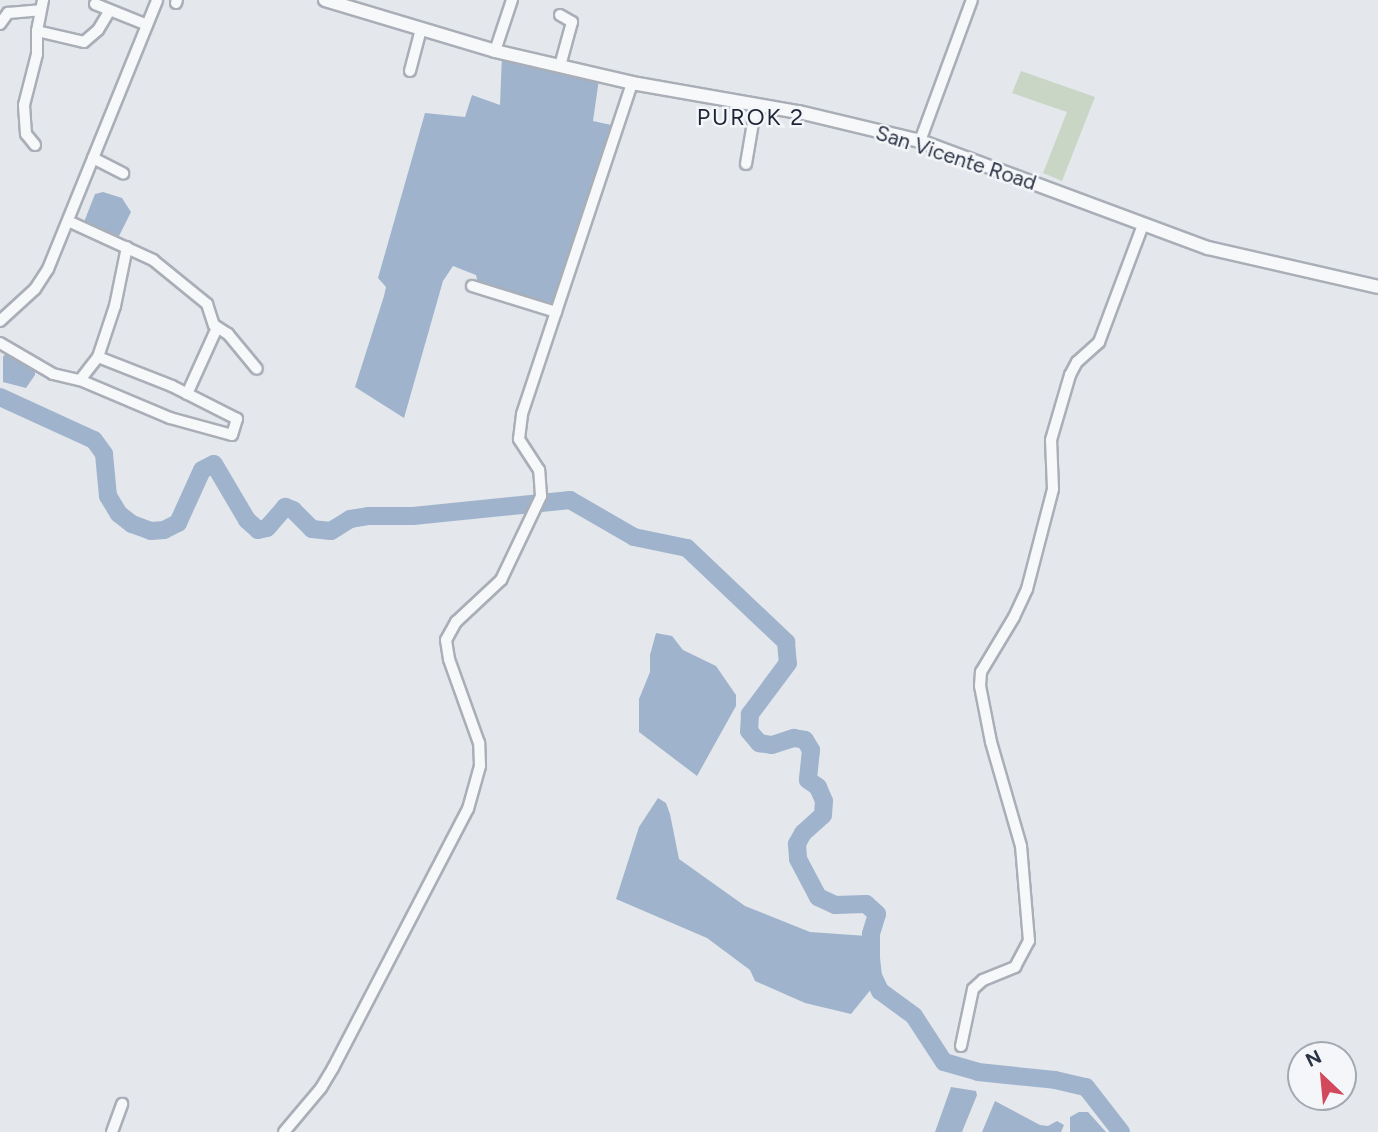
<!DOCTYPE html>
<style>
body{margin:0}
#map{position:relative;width:1378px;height:1132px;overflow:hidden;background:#e4e7ec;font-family:Figtree,sans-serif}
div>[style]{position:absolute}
.green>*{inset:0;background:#c9d6c5}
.water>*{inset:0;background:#9fb4cc}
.stream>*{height:2.5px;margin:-1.25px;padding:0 1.25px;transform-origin:1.25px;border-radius:1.25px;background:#9fb4cc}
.river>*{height:18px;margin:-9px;padding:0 9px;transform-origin:9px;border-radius:9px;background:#9fb4cc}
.roads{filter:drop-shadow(2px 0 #a9aeb7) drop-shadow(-2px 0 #a9aeb7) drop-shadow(0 2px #a9aeb7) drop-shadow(0 -2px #a9aeb7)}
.minor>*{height:10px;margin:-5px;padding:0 5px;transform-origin:5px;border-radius:5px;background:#f7f8fa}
.tertiary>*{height:12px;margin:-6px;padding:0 6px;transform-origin:6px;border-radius:6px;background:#f7f8fa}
span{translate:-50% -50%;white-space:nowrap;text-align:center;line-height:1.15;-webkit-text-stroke:5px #f4f6f9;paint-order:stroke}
.street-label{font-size:21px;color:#2b3445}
.neighbourhood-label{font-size:23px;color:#1d2536;letter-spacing:2px}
.north{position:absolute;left:1287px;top:1041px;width:70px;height:70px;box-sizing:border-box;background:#f4f6f9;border:2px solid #a4a8b1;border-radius:50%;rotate:334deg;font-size:19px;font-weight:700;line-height:28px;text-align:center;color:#2b3445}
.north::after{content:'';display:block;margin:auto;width:24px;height:32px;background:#d1495b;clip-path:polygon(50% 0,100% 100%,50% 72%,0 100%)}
</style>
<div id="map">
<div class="green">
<div style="clip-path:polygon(1021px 71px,1095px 97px,1062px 181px,1043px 173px,1067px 112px,1012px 93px)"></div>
</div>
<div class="water">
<div style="clip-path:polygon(502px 54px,599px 79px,593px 121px,616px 126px,556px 308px,478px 284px,476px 275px,453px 266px,443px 281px,404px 418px,355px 387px,384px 296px,386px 287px,378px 278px,425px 113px,465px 117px,472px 95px,500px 105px)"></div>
<div style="clip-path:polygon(103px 192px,122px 198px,131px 212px,119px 236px,84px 222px,95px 194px)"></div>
<div style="clip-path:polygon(6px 353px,35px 369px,35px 375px,26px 388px,3px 382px,3px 357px)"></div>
<div style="clip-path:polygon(656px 633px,672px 636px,683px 650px,716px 666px,736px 695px,736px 706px,697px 776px,639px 732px,639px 699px,650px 672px,650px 655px)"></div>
<div style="clip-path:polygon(658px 798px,666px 803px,670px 814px,679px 859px,745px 906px,810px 932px,867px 936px,867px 970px,872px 988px,851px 1014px,805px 1003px,755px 981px,750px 970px,707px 938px,616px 899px,639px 827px)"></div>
<div style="clip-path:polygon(951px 1087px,976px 1091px,977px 1095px,962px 1132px,935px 1132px)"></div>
<div style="clip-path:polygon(995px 1101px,1040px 1125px,1048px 1126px,1057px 1121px,1064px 1125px,1061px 1132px,982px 1132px)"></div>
<div style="clip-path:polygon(1079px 1112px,1088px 1112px,1106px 1132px,1070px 1132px,1070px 1117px)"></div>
</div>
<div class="stream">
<div style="left:144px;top:17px;width:18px;rotate:-68deg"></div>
<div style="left:128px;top:60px;width:35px;rotate:-70deg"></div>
<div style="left:42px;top:270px;width:14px;rotate:-65deg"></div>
</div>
<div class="river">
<div style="left:0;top:397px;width:103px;rotate:24.6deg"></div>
<div style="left:94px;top:440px;width:17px;rotate:54deg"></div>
<div style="left:104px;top:454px;width:42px;rotate:84.6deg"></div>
<div style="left:108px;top:496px;width:21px;rotate:59deg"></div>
<div style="left:119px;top:514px;width:16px;rotate:38deg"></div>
<div style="left:132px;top:524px;width:20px;rotate:20deg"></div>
<div style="left:151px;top:531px;width:13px;rotate:-4deg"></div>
<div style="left:164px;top:530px;width:16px;rotate:-27deg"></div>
<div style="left:178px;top:523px;width:58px;rotate:-65.6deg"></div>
<div style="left:202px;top:470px;width:13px;rotate:-27deg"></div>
<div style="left:214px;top:464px;width:65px;rotate:59.5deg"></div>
<div style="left:247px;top:520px;width:15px;rotate:42deg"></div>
<div style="left:258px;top:530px;width:9px;rotate:-13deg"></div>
<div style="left:267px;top:528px;width:28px;rotate:-49deg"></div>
<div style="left:285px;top:507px;width:9px;rotate:21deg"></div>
<div style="left:293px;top:510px;width:27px;rotate:45deg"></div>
<div style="left:312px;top:529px;width:19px;rotate:6deg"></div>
<div style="left:331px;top:531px;width:22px;rotate:-32deg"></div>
<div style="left:350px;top:519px;width:18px;rotate:-9deg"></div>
<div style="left:368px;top:516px;width:45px"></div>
<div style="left:413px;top:516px;width:158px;rotate:-5.8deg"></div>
<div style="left:570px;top:500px;width:74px;rotate:30deg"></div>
<div style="left:634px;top:537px;width:54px;rotate:11.7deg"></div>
<div style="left:687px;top:548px;width:137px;rotate:43.5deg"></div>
<div style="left:786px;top:642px;width:21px;rotate:85deg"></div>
<div style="left:788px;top:663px;width:64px;rotate:126.7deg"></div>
<div style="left:750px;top:714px;width:17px;rotate:93deg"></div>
<div style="left:749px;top:731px;width:16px;rotate:50deg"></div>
<div style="left:759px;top:743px;width:13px;rotate:9deg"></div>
<div style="left:772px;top:745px;width:23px;rotate:-18deg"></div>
<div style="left:794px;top:738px;width:11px;rotate:10deg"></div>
<div style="left:805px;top:740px;width:12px;rotate:59deg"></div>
<div style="left:811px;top:750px;width:30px;rotate:96deg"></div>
<div style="left:808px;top:780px;width:12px;rotate:35deg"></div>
<div style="left:818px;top:787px;width:15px;rotate:67deg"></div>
<div style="left:824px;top:801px;width:14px;rotate:94deg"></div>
<div style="left:823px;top:815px;width:27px;rotate:138deg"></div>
<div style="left:803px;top:833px;width:13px;rotate:119deg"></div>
<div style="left:797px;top:844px;width:15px;rotate:86deg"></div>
<div style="left:798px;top:859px;width:43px;rotate:62.2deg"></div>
<div style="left:818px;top:897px;width:19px;rotate:25deg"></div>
<div style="left:835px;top:905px;width:31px;rotate:-2deg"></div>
<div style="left:866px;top:904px;width:15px;rotate:42deg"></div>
<div style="left:877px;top:914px;width:21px;rotate:107deg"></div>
<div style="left:871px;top:934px;width:24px;rotate:90deg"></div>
<div style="left:871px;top:958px;width:18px;rotate:84deg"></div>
<div style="left:873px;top:976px;width:17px;rotate:65deg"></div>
<div style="left:880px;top:991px;width:42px;rotate:36.3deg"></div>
<div style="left:914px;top:1016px;width:55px;rotate:56.9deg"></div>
<div style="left:944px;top:1062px;width:35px;rotate:16deg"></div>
<div style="left:978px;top:1072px;width:77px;rotate:5.9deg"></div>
<div style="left:1055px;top:1080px;width:32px;rotate:13deg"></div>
<div style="left:1086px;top:1087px;width:57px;rotate:52.1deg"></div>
</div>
<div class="roads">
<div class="minor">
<div style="left:176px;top:3px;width:3px;rotate:-72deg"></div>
<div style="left:95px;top:4px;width:56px;rotate:22deg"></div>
<div style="left:560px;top:15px;width:14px;rotate:30deg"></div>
<div style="left:572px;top:22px;width:46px;rotate:105.3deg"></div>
<div style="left:0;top:24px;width:14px;rotate:-54deg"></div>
<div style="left:8px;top:13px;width:32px;rotate:-5deg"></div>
<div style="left:37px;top:31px;width:48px;rotate:13.2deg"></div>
<div style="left:84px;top:42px;width:18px;rotate:-41deg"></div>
<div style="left:98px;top:30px;width:23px;rotate:-59deg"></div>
<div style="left:495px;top:51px;width:54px;rotate:-71.6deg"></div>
<div style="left:410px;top:71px;width:43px;rotate:-75.3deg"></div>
<div style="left:920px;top:141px;width:150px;rotate:-69.8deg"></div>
<div style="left:35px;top:145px;width:14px;rotate:-129deg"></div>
<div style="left:26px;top:134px;width:29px;rotate:-94deg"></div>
<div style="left:24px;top:105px;width:53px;rotate:-75.7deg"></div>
<div style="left:37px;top:54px;width:23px;rotate:-90deg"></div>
<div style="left:37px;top:31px;width:32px;rotate:-79deg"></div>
<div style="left:93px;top:158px;width:34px;rotate:27deg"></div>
<div style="left:746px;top:164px;width:60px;rotate:-80.4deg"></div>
<div style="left:68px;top:221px;width:94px;rotate:24.6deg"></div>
<div style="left:153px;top:260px;width:70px;rotate:39.2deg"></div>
<div style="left:207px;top:304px;width:22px;rotate:72deg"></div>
<div style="left:214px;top:325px;width:17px;rotate:33deg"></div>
<div style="left:228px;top:334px;width:45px;rotate:50.4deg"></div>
<div style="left:472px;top:286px;width:88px;rotate:17.2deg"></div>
<div style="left:0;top:321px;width:47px;rotate:-42.4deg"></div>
<div style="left:35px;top:289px;width:24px;rotate:-57deg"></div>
<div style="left:48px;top:269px;width:290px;rotate:-67.9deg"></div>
<div style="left:0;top:343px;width:61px;rotate:30.3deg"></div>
<div style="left:53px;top:374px;width:28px;rotate:13deg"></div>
<div style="left:80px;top:380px;width:98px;rotate:22.9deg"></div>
<div style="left:170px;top:418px;width:64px;rotate:15.3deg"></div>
<div style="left:232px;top:435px;width:17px;rotate:-73deg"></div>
<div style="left:237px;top:419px;width:73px;rotate:-153.1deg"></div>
<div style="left:172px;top:386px;width:79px;rotate:-158.6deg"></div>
<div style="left:98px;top:357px;width:54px;rotate:-71.6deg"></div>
<div style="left:115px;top:306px;width:60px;rotate:-78.5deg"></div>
<div style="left:80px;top:380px;width:29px;rotate:-52deg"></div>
<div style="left:187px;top:394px;width:72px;rotate:-65.6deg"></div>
<div style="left:961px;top:1046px;width:58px;rotate:-78.1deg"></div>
<div style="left:973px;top:989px;width:13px;rotate:-42deg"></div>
<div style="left:983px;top:980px;width:35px;rotate:-22deg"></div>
<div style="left:1015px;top:967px;width:30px;rotate:-62deg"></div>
<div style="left:1029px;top:941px;width:95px;rotate:-94.8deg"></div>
<div style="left:1021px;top:846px;width:108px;rotate:-106.1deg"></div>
<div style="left:991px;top:742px;width:57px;rotate:-101.1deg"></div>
<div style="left:980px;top:686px;width:14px;rotate:-86deg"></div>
<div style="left:981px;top:672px;width:64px;rotate:-59deg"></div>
<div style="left:1014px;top:617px;width:31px;rotate:-65deg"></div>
<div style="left:1027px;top:589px;width:103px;rotate:-75.4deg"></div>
<div style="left:1053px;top:489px;width:49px;rotate:-92.3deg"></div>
<div style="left:1051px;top:440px;width:68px;rotate:-73.7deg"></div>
<div style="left:1070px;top:375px;width:15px;rotate:-62deg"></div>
<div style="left:1077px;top:362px;width:30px;rotate:-42deg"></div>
<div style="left:1099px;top:342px;width:125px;rotate:-69.4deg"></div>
<div style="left:112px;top:1132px;width:30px;rotate:-70deg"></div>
<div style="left:284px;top:1132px;width:57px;rotate:-49.9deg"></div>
<div style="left:321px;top:1088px;width:23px;rotate:-59deg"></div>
<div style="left:333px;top:1068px;width:292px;rotate:-62.5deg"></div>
<div style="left:468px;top:809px;width:45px;rotate:-74.4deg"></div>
<div style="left:480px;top:766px;width:23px;rotate:-92deg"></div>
<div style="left:479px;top:743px;width:89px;rotate:-109.7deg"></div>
<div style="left:449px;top:659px;width:19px;rotate:-99deg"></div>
<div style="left:446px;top:640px;width:21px;rotate:-61deg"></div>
<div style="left:456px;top:622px;width:62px;rotate:-43deg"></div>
<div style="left:501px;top:580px;width:93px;rotate:-64.5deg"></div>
<div style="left:541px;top:496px;width:26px;rotate:-94deg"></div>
<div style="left:539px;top:470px;width:37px;rotate:-123deg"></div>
<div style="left:519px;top:439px;width:25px;rotate:-83deg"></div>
<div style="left:522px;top:414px;width:349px;rotate:-71.6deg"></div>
</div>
<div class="tertiary">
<div style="left:325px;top:0;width:177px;rotate:16.7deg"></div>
<div style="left:495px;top:51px;width:141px;rotate:13.1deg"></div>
<div style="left:632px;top:83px;width:169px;rotate:9.9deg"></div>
<div style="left:799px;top:112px;width:124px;rotate:13.5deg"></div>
<div style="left:920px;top:141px;width:307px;rotate:20.4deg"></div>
<div style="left:1208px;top:248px;width:174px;rotate:12.9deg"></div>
</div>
</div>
<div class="street-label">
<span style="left:956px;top:158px;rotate:18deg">San Vicente Road</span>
</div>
<div class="neighbourhood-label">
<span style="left:751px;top:117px">PUROK 2</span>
</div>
<div class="north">N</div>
</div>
